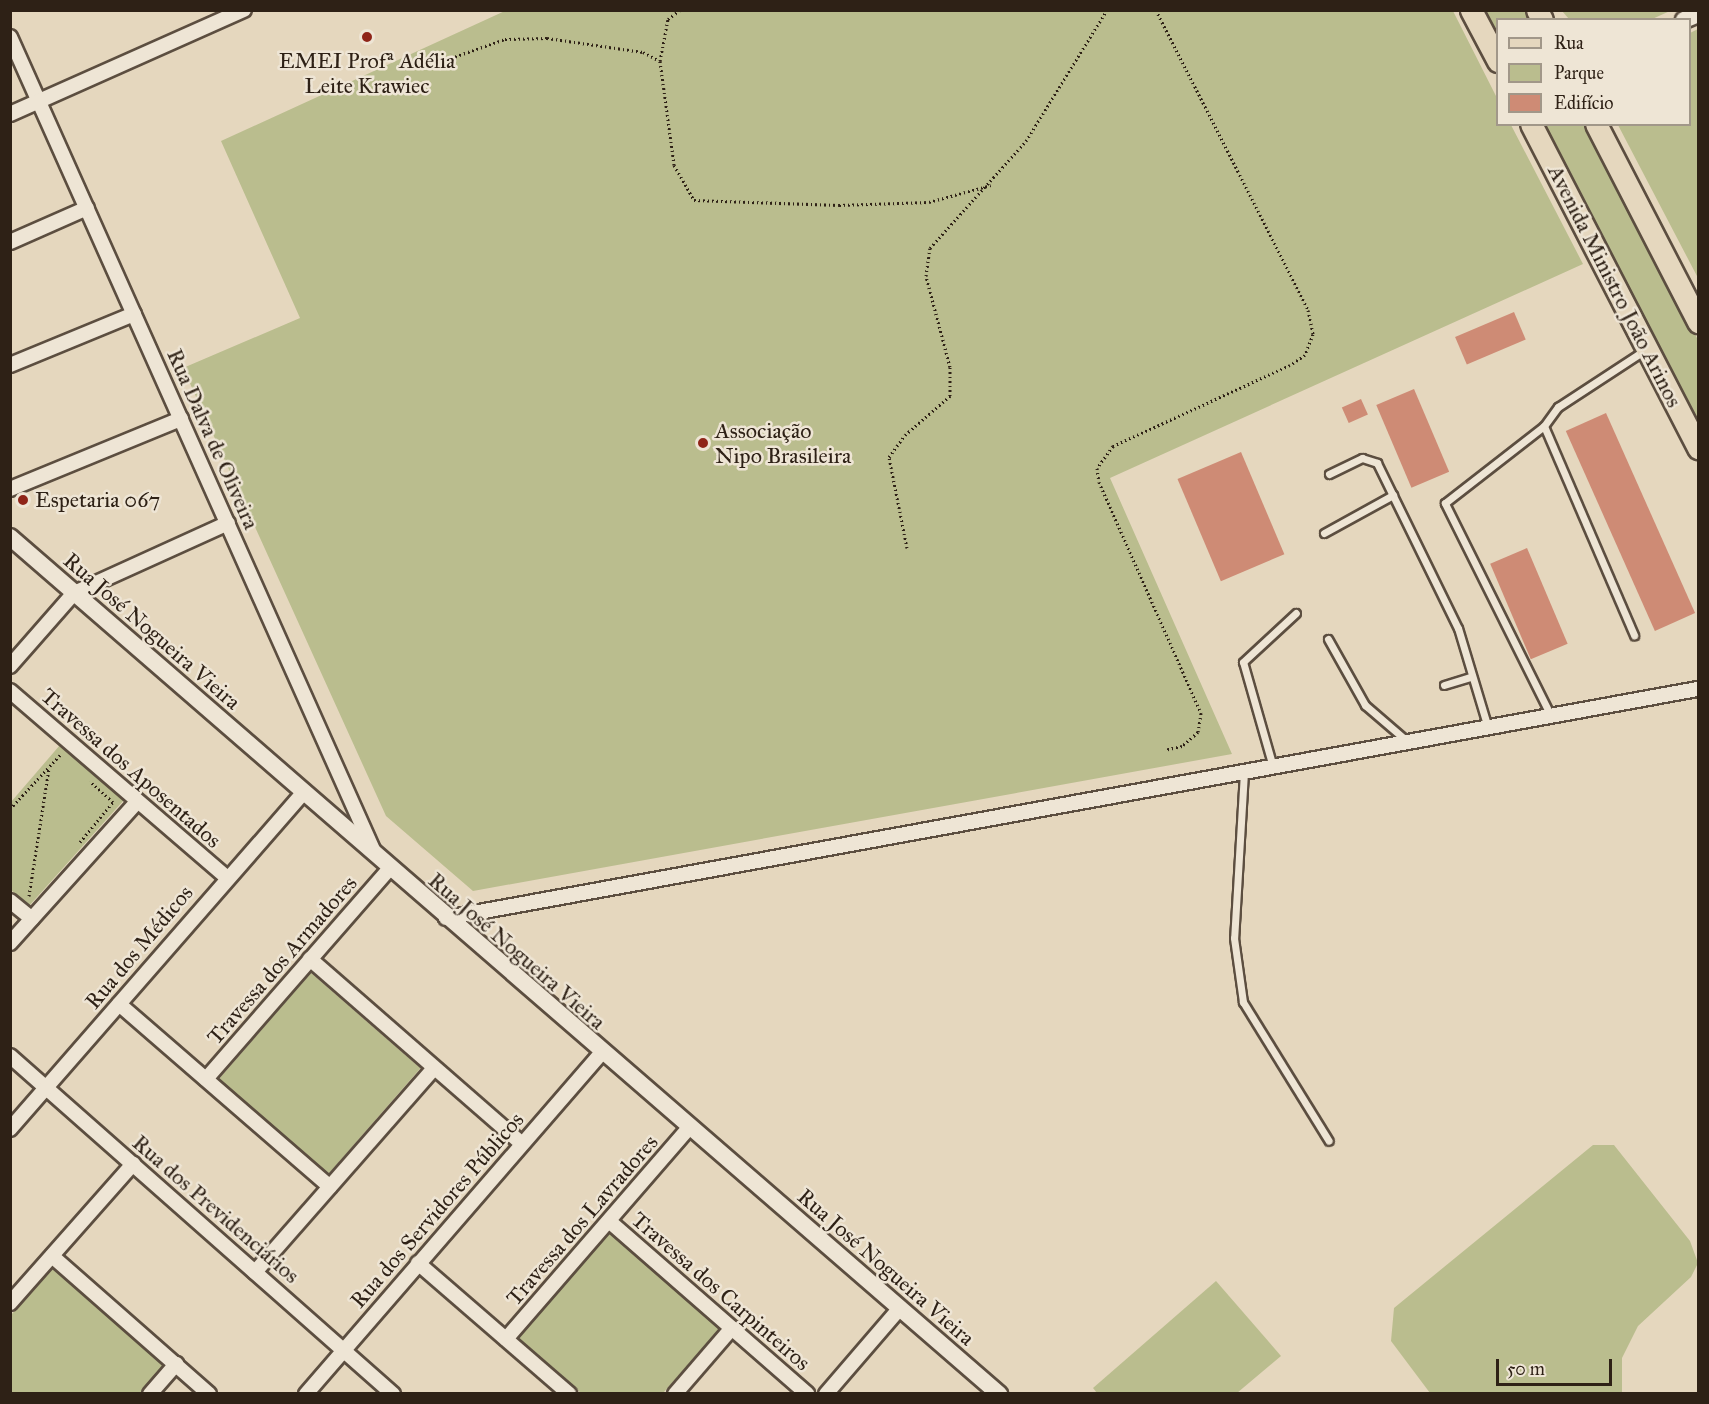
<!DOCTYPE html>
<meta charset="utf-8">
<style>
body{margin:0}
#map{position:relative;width:1709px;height:1404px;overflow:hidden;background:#e5d7be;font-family:"IM FELL Great Primer",serif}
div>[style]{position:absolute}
.green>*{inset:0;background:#babd8e;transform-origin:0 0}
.building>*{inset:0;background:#ce8b75;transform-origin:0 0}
.path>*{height:3px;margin-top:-1.5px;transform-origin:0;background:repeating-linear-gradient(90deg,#2e2116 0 1.5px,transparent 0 4.5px)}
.roads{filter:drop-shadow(2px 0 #5c4e40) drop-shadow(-2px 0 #5c4e40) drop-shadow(0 2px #5c4e40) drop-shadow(0 -2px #5c4e40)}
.service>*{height:7px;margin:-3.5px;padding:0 3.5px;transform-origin:3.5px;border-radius:3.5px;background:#eee5d5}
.minor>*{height:14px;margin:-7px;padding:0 7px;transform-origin:7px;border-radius:7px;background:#eee5d5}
.tertiary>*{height:16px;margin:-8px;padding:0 8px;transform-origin:8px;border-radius:8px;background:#eee5d5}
.primary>*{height:21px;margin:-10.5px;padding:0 10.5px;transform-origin:10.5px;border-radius:10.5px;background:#e5d7be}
.dots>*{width:16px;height:16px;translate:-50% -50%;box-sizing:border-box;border:3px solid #eee5d5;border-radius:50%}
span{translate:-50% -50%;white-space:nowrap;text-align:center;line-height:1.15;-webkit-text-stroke:5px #eee5d5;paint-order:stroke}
.poi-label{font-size:22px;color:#2e2116}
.left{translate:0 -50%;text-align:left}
.street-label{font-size:22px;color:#2e2116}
.frame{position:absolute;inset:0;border:12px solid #2e2116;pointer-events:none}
.legend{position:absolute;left:1496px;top:18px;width:195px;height:108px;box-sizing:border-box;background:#eee5d5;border:2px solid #a19789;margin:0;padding:8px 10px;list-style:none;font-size:18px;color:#2e2116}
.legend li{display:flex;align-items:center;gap:12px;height:30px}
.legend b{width:30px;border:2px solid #a19789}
.scale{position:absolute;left:1496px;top:1359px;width:116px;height:27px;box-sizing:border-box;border:3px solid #2e2116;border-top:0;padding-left:8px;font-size:18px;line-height:21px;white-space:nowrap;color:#2e2116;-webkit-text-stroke:4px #eee5d5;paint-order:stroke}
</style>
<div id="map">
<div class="green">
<div style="clip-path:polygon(507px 10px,1453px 11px,1497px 98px,1498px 124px,1511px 125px,1583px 264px,1110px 478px,1232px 754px,473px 891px,386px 816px,183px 368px,300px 318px,221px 141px)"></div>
<div style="clip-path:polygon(1481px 11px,1527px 11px,1531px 19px,1498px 20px,1497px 43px)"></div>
<div style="clip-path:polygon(1562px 11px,1670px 11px,1650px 20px,1569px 19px)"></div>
<div style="clip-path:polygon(1698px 29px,1698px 278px,1618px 125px,1690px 124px,1690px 33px)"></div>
<div style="clip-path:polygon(1540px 125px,1585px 125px,1698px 340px,1698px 429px)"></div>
<div style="clip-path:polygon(60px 745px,124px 800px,29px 906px,11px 890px,11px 802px)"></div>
<div style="left:311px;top:973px;width:145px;height:140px;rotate:41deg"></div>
<div style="clip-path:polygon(1593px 1145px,1614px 1145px,1690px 1241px,1698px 1263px,1691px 1277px,1638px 1326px,1622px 1358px,1622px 1393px,1430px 1393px,1391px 1341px,1394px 1308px)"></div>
<div style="clip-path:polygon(610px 1232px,720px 1329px,663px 1393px,581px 1393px,517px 1338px)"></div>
<div style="clip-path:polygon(53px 1267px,165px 1365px,140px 1393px,11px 1393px,11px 1315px)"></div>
<div style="clip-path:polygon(1216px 1281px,1281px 1356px,1237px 1393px,1097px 1393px,1093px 1388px)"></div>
</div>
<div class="building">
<div style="left:1514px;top:312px;width:30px;height:64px;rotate:67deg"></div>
<div style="left:1414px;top:389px;width:90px;height:41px;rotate:67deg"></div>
<div style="left:1361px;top:399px;width:17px;height:21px;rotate:66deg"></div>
<div style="left:1606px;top:413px;width:219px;height:44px;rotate:66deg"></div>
<div style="left:1241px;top:452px;width:111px;height:69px;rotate:67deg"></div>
<div style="left:1527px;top:548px;width:104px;height:40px;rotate:67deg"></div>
</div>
<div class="path">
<div style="left:1156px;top:10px;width:336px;rotate:63.1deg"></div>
<div style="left:1308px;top:310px;width:25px;rotate:78deg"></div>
<div style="left:1313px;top:334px;width:22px;rotate:111deg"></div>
<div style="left:1305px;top:355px;width:18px;rotate:146deg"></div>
<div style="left:1290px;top:365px;width:195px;rotate:155.4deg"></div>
<div style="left:1113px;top:446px;width:27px;rotate:126deg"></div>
<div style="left:1097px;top:468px;width:14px;rotate:82deg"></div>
<div style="left:1099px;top:482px;width:253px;rotate:66.2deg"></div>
<div style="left:1201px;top:713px;width:19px;rotate:99deg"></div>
<div style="left:1198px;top:732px;width:21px;rotate:139deg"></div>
<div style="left:1182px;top:746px;width:17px;rotate:167deg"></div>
<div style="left:451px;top:58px;width:57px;rotate:-19.4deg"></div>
<div style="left:505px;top:39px;width:42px;rotate:-1.4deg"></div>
<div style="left:547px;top:38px;width:97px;rotate:8.3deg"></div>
<div style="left:643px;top:52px;width:19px;rotate:28deg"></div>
<div style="left:660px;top:61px;width:105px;rotate:82.3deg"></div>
<div style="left:674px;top:165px;width:40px;rotate:60.3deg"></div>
<div style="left:694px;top:200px;width:145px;rotate:2deg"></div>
<div style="left:839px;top:205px;width:90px;rotate:-1.9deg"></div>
<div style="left:929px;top:202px;width:64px;rotate:-15.3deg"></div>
<div style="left:660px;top:61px;width:43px;rotate:-79.2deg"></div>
<div style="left:668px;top:19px;width:15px;rotate:-37deg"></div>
<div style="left:907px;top:548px;width:93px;rotate:-101.2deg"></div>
<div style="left:889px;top:457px;width:27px;rotate:-54deg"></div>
<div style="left:905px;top:435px;width:60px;rotate:-40.9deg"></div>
<div style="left:950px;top:396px;width:29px;rotate:-90deg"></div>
<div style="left:950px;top:367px;width:94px;rotate:-104.8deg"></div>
<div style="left:926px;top:276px;width:28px;rotate:-82deg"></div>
<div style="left:930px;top:248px;width:144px;rotate:-48.1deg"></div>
<div style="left:1026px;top:141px;width:154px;rotate:-58.3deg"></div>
<div style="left:10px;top:809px;width:75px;rotate:-47.2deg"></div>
<div style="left:80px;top:842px;width:52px;rotate:-50.5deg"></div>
<div style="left:113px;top:802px;width:31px;rotate:-138deg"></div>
<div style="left:29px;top:896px;width:130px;rotate:-81.1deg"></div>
</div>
<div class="roads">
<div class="service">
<div style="left:1544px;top:426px;width:228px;rotate:66.7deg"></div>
<div style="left:1329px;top:474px;width:37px;rotate:-26deg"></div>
<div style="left:1362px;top:458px;width:16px;rotate:18deg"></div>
<div style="left:1377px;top:463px;width:184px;rotate:63.9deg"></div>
<div style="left:1458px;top:628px;width:104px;rotate:73.3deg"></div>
<div style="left:1324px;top:533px;width:79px;rotate:-28.8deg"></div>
<div style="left:1328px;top:639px;width:76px;rotate:60.7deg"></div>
<div style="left:1365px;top:705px;width:55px;rotate:40.6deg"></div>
<div style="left:1444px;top:685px;width:27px;rotate:-17deg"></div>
<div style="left:1551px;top:716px;width:238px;rotate:-116.5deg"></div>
<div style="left:1445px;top:503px;width:125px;rotate:-37.9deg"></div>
<div style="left:1544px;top:426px;width:24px;rotate:-54deg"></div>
<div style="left:1558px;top:407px;width:104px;rotate:-33.2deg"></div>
<div style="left:1273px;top:767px;width:109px;rotate:-105.9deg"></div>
<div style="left:1243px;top:662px;width:72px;rotate:-42.8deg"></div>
<div style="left:1244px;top:772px;width:166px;rotate:93.4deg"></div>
<div style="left:1234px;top:938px;width:65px;rotate:82deg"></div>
<div style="left:1243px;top:1002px;width:163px;rotate:58.3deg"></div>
</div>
<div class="minor">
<div style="left:10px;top:37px;width:893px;rotate:65.93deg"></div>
<div style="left:10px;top:114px;width:256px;rotate:-24deg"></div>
<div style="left:10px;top:242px;width:84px;rotate:-23.8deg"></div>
<div style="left:10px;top:365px;width:134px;rotate:-22.4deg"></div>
<div style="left:10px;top:489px;width:185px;rotate:-22.3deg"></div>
<div style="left:10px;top:666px;width:97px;rotate:-48.8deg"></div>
<div style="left:74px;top:593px;width:169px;rotate:-24.4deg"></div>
<div style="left:10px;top:691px;width:284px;rotate:40.7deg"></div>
<div style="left:10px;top:901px;width:28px;rotate:39deg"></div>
<div style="left:446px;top:918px;width:1273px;rotate:-10.37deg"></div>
<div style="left:10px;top:943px;width:190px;rotate:-48deg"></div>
<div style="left:310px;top:959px;width:281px;rotate:41.1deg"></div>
<div style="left:119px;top:1004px;width:279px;rotate:40.9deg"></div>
<div style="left:10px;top:1056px;width:511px;rotate:41.43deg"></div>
<div style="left:206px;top:1079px;width:279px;rotate:-48.9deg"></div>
<div style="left:10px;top:1129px;width:446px;rotate:-48.9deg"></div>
<div style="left:609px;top:1221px;width:263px;rotate:41.1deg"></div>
<div style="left:52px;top:1256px;width:209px;rotate:41.3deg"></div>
<div style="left:418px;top:1263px;width:200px;rotate:40.9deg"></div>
<div style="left:255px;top:1272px;width:271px;rotate:-48.7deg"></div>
<div style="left:10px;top:1303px;width:186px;rotate:-48.5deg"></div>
<div style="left:506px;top:1339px;width:279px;rotate:-49.1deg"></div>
<div style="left:150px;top:1394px;width:40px;rotate:-49deg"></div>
<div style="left:306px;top:1394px;width:451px;rotate:-49.1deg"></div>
<div style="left:675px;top:1394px;width:87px;rotate:-49.2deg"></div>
<div style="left:826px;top:1394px;width:112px;rotate:-49.3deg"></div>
</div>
<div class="tertiary">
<div style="left:1684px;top:20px;width:15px;rotate:-23deg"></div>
<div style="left:10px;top:537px;width:1309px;rotate:40.91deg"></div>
</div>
<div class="primary">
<div style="left:1471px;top:10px;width:58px;rotate:62.1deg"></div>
<div style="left:1537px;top:10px;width:11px;rotate:63deg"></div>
<div style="left:1531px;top:124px;width:365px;rotate:62.7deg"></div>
<div style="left:1596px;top:124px;width:223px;rotate:62.7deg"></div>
</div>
</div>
<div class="dots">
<div style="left:367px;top:37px;background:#8f2418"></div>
<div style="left:703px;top:443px;background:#8f2418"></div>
<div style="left:23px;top:500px;background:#8f2418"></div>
</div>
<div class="poi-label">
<span style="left:367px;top:73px">EMEI Profª Adélia<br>Leite Krawiec</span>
<span class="left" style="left:715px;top:443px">Associação<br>Nipo Brasileira</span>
<span class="left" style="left:35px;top:500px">Espetaria 067</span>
</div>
<div class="street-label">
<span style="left:1615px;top:286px;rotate:63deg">Avenida Ministro João Arinos</span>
<span style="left:213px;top:439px;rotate:66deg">Rua Dalva de Oliveira</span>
<span style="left:152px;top:631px;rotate:41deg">Rua José Nogueira Vieira</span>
<span style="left:131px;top:768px;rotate:41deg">Travessa dos Aposentados</span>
<span style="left:139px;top:947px;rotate:-50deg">Rua dos Médicos</span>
<span style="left:517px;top:951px;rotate:41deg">Rua José Nogueira Vieira</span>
<span style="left:282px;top:960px;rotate:-49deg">Travessa dos Armadores</span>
<span style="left:216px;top:1209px;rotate:41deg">Rua dos Previdenciários</span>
<span style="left:437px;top:1210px;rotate:-49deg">Rua dos Servidores Públicos</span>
<span style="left:582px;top:1220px;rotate:-49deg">Travessa dos Lavradores</span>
<span style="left:886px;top:1267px;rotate:41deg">Rua José Nogueira Vieira</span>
<span style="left:721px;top:1291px;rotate:41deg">Travessa dos Carpinteiros</span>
</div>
<div class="frame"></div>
<ul class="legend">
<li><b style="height:8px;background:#e5d7be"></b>Rua</li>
<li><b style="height:16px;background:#babd8e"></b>Parque</li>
<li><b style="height:16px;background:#ce8b75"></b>Edifício</li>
</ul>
<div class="scale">50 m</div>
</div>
